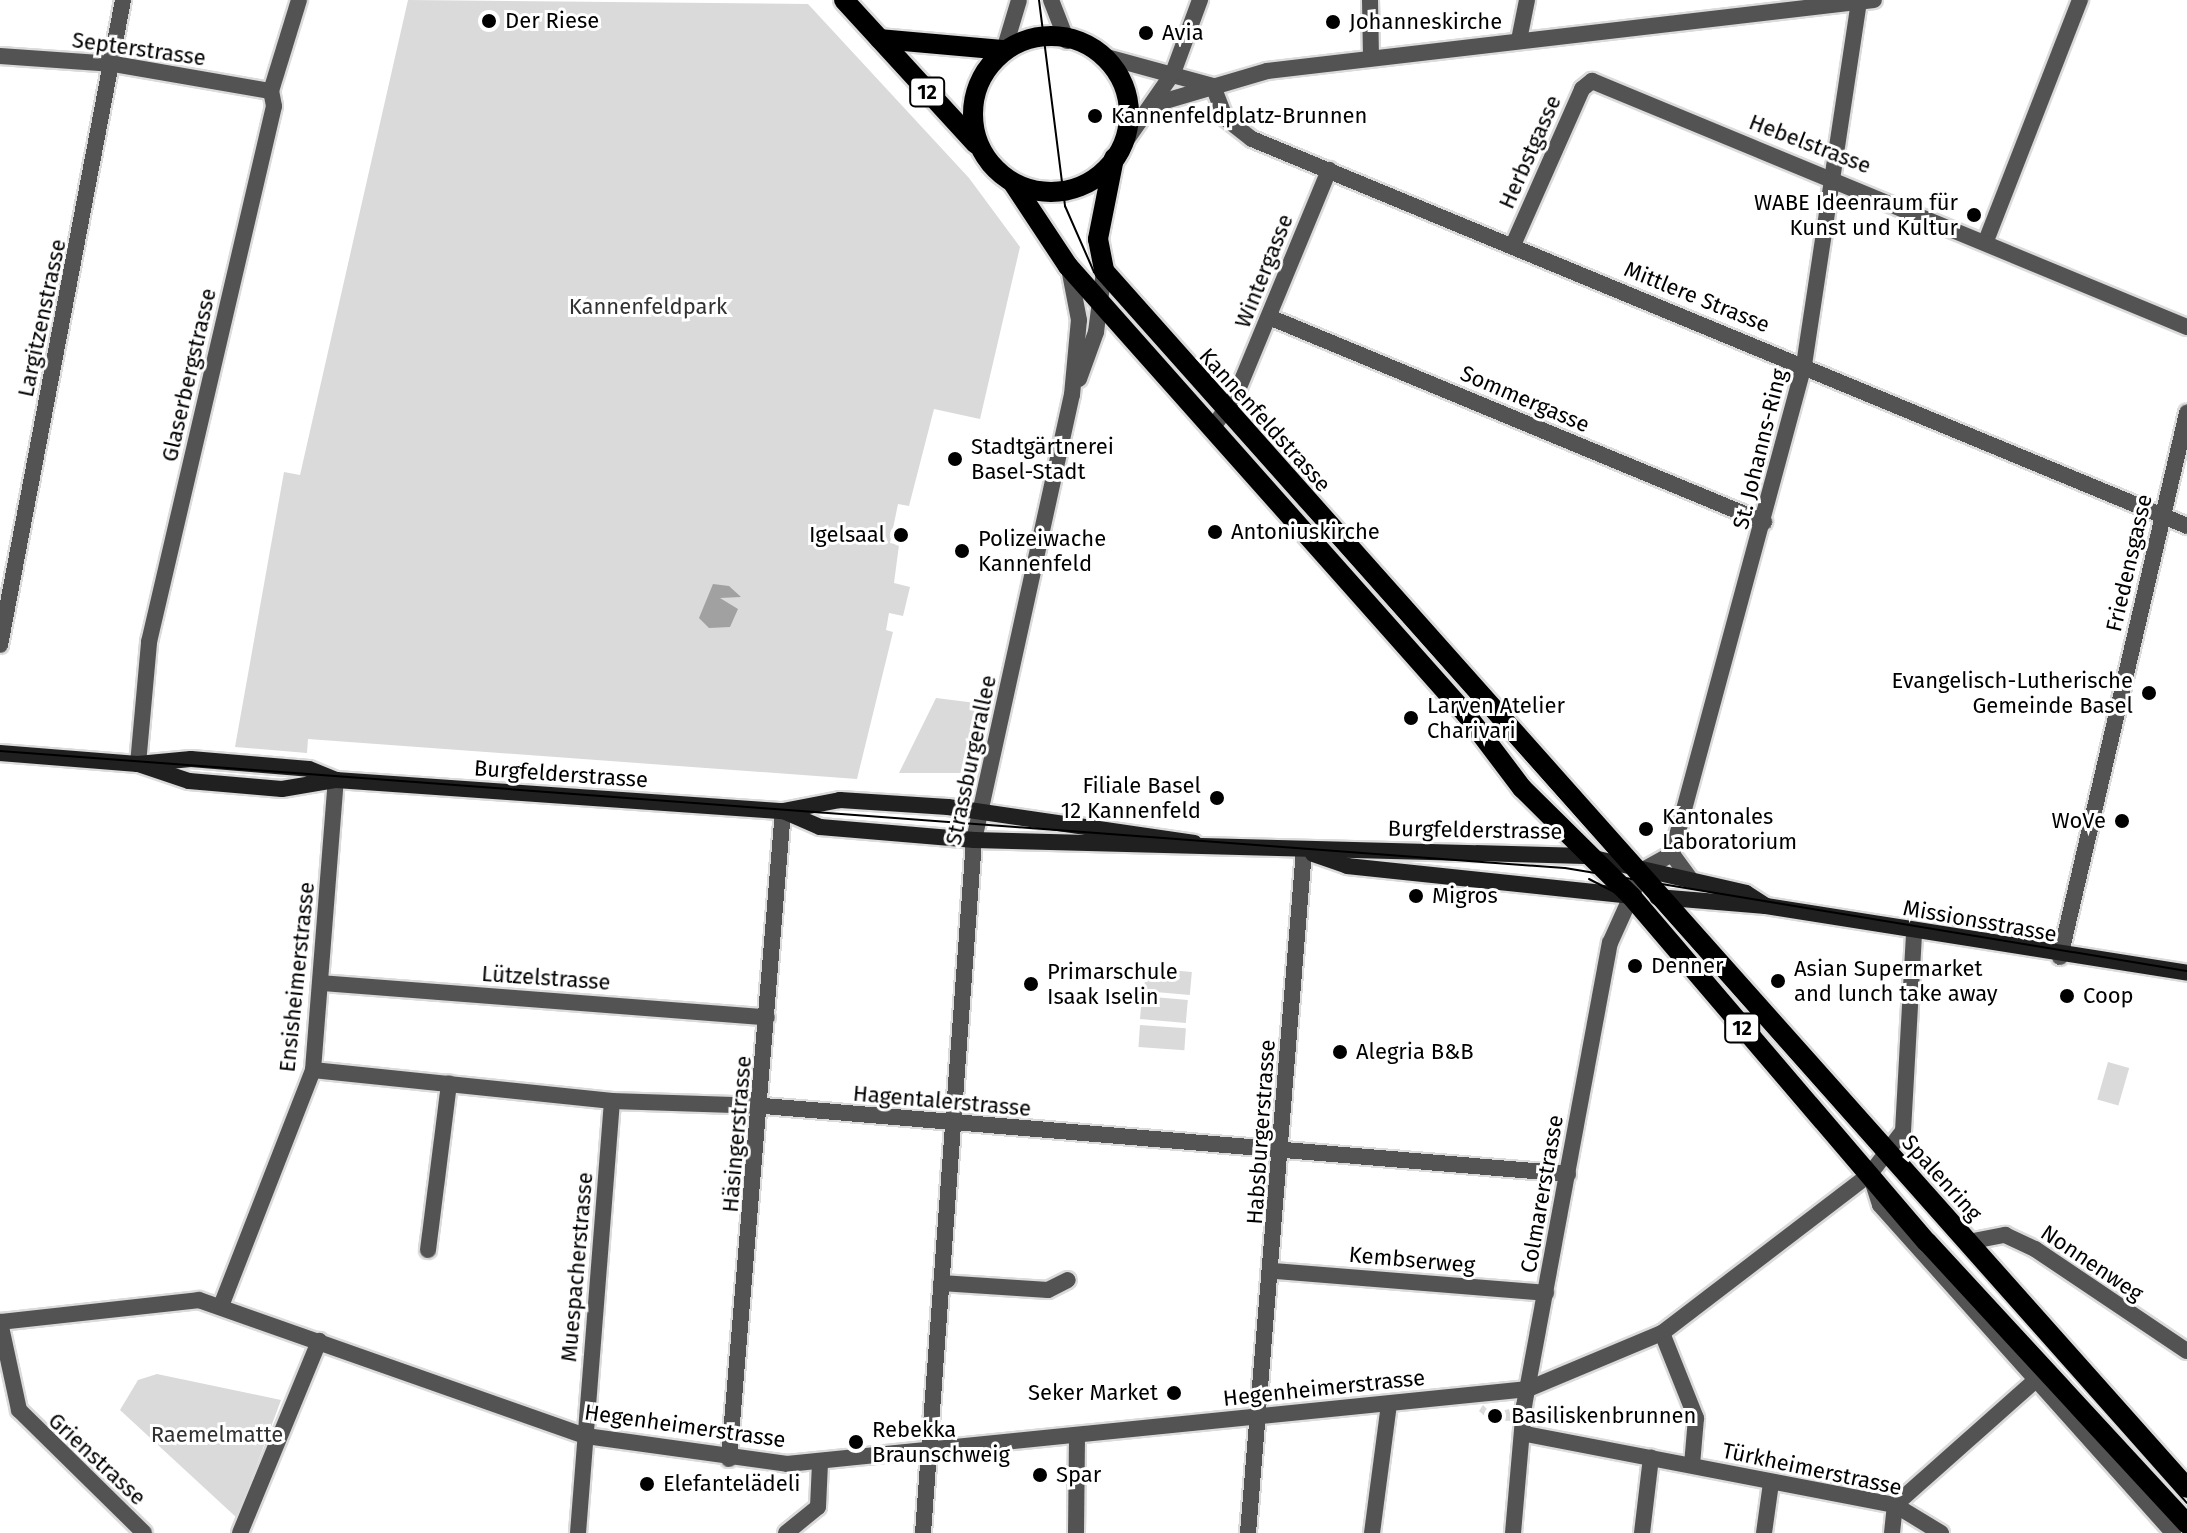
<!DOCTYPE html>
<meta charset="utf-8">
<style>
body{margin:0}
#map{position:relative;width:2187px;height:1533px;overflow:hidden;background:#fff;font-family:"Fira Sans",sans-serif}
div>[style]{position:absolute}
.green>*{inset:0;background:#dadada;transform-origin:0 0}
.water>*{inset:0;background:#a1a1a1}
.roads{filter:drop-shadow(2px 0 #dbdbdb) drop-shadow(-2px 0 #dbdbdb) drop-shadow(0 2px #dbdbdb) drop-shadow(0 -2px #dbdbdb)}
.minor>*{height:16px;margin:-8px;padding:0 8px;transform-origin:8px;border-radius:8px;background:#535353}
.tertiary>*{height:16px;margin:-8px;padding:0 8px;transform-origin:8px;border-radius:8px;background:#535353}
.secondary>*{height:16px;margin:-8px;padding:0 8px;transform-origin:8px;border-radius:8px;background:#202020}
.primary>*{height:20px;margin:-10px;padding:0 10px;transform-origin:10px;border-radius:10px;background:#000}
.primary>.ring{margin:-10px;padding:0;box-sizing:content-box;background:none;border:20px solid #000;border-radius:50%}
.tram>*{height:2px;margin:-1px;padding:0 1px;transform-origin:1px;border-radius:1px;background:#000}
.dots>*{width:22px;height:22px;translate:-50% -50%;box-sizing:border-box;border:4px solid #fff;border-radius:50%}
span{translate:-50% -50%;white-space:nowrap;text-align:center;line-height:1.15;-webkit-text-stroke:6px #fff;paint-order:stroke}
.shield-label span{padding:2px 6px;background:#fff;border:2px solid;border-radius:6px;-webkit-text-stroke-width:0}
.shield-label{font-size:20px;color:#000;font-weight:700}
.poi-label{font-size:22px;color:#000}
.left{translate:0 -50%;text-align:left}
.right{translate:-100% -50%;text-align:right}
.street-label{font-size:22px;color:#000}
.park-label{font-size:22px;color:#313131}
</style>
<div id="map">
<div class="green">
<div style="clip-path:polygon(408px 0,808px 4px,969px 178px,1020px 247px,980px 419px,934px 409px,909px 506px,898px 504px,890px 543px,899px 545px,894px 583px,910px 587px,903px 616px,889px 613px,886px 630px,893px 632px,857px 779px,308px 739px,307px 753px,235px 747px,284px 472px,300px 475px)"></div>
<div style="clip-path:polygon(936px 698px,976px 703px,961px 773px,899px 773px)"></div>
<div style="left:1146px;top:968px;width:46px;height:23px;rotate:5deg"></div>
<div style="left:1142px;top:996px;width:46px;height:23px;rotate:5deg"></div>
<div style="left:1140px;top:1025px;width:46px;height:22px;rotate:4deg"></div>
<div style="left:2108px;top:1062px;width:22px;height:39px;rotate:16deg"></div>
<div style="clip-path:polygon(157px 1374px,281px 1400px,237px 1518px,120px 1410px,138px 1380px)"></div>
<div style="clip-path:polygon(1483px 1405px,1492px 1414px,1509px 1409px,1512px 1421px,1489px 1420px,1479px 1411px)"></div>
</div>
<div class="water">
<div style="clip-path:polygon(713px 584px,729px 586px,741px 597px,720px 598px,738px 609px,730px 627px,709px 628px,699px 618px)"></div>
</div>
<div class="roads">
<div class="minor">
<div style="left:1051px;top:0;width:44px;rotate:68.7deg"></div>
<div style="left:1370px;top:0;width:58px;rotate:89deg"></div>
<div style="left:1519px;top:40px;width:41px;rotate:-78.7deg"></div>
<div style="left:1004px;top:50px;width:52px;rotate:-73.3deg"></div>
<div style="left:0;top:56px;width:114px;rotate:4deg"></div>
<div style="left:114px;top:64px;width:159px;rotate:9.8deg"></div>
<div style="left:1103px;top:56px;width:114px;rotate:15.3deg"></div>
<div style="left:1213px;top:86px;width:34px;rotate:69deg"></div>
<div style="left:1225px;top:118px;width:34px;rotate:38deg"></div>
<div style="left:1252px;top:139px;width:1012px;rotate:22.48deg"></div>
<div style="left:1155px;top:104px;width:117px;rotate:-16.4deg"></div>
<div style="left:1267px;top:71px;width:611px;rotate:-6.67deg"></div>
<div style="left:1986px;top:241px;width:259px;rotate:-68.7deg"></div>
<div style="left:1513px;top:245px;width:171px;rotate:-66.1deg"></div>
<div style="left:1582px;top:89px;width:13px;rotate:-39deg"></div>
<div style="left:1592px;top:81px;width:644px;rotate:22.46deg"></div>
<div style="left:1269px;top:317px;width:536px;rotate:22.5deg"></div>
<div style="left:1213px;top:427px;width:37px;rotate:-54deg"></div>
<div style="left:1235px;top:397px;width:246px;rotate:-67.5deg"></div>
<div style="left:0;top:645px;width:657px;rotate:-79.2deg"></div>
<div style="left:138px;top:764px;width:122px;rotate:-84.8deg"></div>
<div style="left:149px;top:642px;width:550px;rotate:-76.87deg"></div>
<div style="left:274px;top:106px;width:15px;rotate:-101deg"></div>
<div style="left:271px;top:91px;width:95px;rotate:-72.9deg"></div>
<div style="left:1691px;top:880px;width:32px;rotate:-126deg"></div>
<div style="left:1672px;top:854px;width:507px;rotate:-74.89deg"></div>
<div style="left:1804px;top:365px;width:369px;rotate:-81.4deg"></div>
<div style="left:2060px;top:957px;width:559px;rotate:-76.86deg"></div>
<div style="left:321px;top:983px;width:447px;rotate:4.4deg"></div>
<div style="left:313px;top:1070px;width:301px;rotate:5.9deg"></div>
<div style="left:612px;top:1101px;width:152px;rotate:1.9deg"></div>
<div style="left:764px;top:1106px;width:807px;rotate:4.83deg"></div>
<div style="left:1872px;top:1180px;width:26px;rotate:72deg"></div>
<div style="left:1880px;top:1205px;width:440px;rotate:48.2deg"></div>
<div style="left:1968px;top:1242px;width:38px;rotate:-11deg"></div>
<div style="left:2005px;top:1235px;width:33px;rotate:25deg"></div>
<div style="left:2035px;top:1249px;width:183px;rotate:33.9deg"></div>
<div style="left:428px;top:1250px;width:168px;rotate:-82.8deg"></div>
<div style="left:1275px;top:1271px;width:272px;rotate:4.6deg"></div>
<div style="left:941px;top:1283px;width:107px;rotate:3.7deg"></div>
<div style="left:1048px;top:1290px;width:22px;rotate:-27deg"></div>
<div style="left:221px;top:1306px;width:253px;rotate:-68.7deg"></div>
<div style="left:313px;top:1070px;width:291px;rotate:-85.5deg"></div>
<div style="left:0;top:1322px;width:90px;rotate:77.8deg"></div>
<div style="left:19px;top:1410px;width:175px;rotate:44.5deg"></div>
<div style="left:1662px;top:1333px;width:92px;rotate:68.2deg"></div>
<div style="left:1696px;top:1418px;width:47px;rotate:94.9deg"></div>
<div style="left:1526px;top:1434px;width:376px;rotate:10.9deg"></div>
<div style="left:1895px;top:1505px;width:54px;rotate:31.3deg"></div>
<div style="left:729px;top:1459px;width:650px;rotate:-85.24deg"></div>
<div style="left:240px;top:1533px;width:208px;rotate:-67.6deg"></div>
<div style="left:578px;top:1533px;width:433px;rotate:-85.5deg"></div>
<div style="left:786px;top:1533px;width:41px;rotate:-39.1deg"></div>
<div style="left:818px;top:1507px;width:44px;rotate:-87.4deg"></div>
<div style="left:1076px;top:1533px;width:98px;rotate:-89.4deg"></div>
<div style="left:1248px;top:1533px;width:684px;rotate:-85.31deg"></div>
<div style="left:1372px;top:1533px;width:130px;rotate:-82.5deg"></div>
<div style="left:1513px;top:1533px;width:127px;rotate:-85deg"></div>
<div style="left:1524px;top:1406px;width:471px;rotate:-79.5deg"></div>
<div style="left:1610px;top:943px;width:80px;rotate:-65.7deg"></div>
<div style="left:1643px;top:870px;width:33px;rotate:-29deg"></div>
<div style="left:1642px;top:1533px;width:76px;rotate:-83.2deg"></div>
<div style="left:1764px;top:1533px;width:50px;rotate:-82deg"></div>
<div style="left:1892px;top:1533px;width:28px;rotate:-84deg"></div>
<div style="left:1895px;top:1505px;width:190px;rotate:-41.6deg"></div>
</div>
<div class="tertiary">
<div style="left:1114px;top:158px;width:103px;rotate:-55.2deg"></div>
<div style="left:1173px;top:73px;width:78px;rotate:-69.7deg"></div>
<div style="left:1079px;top:379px;width:50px;rotate:-70.1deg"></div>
<div style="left:1096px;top:332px;width:62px;rotate:-82.5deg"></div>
<div style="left:0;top:1322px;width:200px;rotate:-6.3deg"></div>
<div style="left:199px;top:1300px;width:410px;rotate:19.4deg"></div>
<div style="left:586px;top:1436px;width:203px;rotate:7.9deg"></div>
<div style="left:787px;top:1464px;width:745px;rotate:-5.78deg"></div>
<div style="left:1528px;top:1389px;width:145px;rotate:-22.7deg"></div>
<div style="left:1662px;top:1333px;width:262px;rotate:-37.4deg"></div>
<div style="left:1870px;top:1174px;width:54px;rotate:-52.5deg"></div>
<div style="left:1903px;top:1131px;width:199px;rotate:-86.8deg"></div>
<div style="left:923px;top:1533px;width:695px;rotate:-85.79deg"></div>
<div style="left:974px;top:840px;width:456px;rotate:-77.6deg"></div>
<div style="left:1072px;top:395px;width:75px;rotate:-84.7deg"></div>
<div style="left:1079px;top:320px;width:53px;rotate:-100.9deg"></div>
</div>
<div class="secondary">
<div style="left:0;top:753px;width:138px;rotate:4.6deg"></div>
<div style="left:138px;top:764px;width:53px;rotate:-5.4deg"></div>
<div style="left:191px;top:759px;width:118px;rotate:4.8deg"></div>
<div style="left:309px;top:769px;width:29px;rotate:22deg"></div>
<div style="left:138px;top:764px;width:54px;rotate:18.4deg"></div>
<div style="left:189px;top:781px;width:93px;rotate:4.9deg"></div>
<div style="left:282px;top:789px;width:55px;rotate:-9.5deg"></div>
<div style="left:336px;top:780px;width:448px;rotate:4deg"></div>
<div style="left:783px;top:811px;width:58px;rotate:-10.9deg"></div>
<div style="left:840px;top:800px;width:108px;rotate:3.7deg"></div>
<div style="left:948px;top:807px;width:249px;rotate:8.3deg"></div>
<div style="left:783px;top:811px;width:40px;rotate:23.4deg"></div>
<div style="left:820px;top:827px;width:155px;rotate:4.8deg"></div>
<div style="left:974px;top:840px;width:611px;rotate:1.5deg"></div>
<div style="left:1585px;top:856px;width:165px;rotate:12.9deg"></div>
<div style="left:1746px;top:893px;width:24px;rotate:33deg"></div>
<div style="left:1313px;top:854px;width:36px;rotate:19deg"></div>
<div style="left:1347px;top:866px;width:289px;rotate:6deg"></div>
<div style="left:1657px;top:897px;width:109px;rotate:4.7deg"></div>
<div style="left:1766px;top:906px;width:426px;rotate:9deg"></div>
</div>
<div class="primary">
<div style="left:844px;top:0;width:195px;rotate:47.5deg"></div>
<div class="ring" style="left:973px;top:36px;width:136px;height:136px"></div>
<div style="left:880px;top:39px;width:124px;rotate:5.1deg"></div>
<div style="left:1114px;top:158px;width:83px;rotate:101.2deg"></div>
<div style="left:1098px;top:239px;width:33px;rotate:79deg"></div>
<div style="left:1104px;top:271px;width:1629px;rotate:48.33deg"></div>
<div style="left:1013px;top:183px;width:100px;rotate:56.5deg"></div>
<div style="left:1068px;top:266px;width:599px;rotate:48.38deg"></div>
<div style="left:1466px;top:714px;width:93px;rotate:52.9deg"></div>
<div style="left:1522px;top:788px;width:153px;rotate:44.7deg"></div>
<div style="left:1631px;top:896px;width:455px;rotate:49.5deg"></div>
<div style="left:1927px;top:1242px;width:384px;rotate:47.3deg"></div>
</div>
</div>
<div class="tram">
<div style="left:1039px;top:0;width:208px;rotate:82.8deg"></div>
<div style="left:1065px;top:206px;width:72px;rotate:66.3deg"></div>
<div style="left:1094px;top:272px;width:1646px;rotate:48.4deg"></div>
<div style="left:0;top:751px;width:1569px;rotate:4.28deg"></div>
<div style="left:1565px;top:868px;width:630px;rotate:9.4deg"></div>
<div style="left:1589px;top:879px;width:68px;rotate:27.3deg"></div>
</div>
<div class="dots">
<div style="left:489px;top:21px;background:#000"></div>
<div style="left:1333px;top:22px;background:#000"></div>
<div style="left:1146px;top:33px;background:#000"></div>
<div style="left:1095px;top:116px;background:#000"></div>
<div style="left:1974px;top:215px;background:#000"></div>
<div style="left:955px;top:459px;background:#000"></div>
<div style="left:1215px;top:532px;background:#000"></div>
<div style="left:901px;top:535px;background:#000"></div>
<div style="left:962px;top:551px;background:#000"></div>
<div style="left:2149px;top:693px;background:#000"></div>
<div style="left:1411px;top:718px;background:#000"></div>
<div style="left:1217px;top:798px;background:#000"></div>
<div style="left:2122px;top:821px;background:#000"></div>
<div style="left:1646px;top:829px;background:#000"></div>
<div style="left:1416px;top:896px;background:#000"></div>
<div style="left:1635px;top:966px;background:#000"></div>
<div style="left:1778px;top:981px;background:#000"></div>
<div style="left:1031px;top:984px;background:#000"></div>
<div style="left:2067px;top:996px;background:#000"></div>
<div style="left:1340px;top:1052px;background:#000"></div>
<div style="left:1174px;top:1393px;background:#000"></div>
<div style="left:1495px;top:1416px;background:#000"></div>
<div style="left:856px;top:1442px;background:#000"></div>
<div style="left:1040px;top:1475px;background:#000"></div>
<div style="left:647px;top:1484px;background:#000"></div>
</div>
<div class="shield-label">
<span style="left:927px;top:92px">12</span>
<span style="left:1742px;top:1028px">12</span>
</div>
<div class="poi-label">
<span class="left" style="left:505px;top:21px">Der Riese</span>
<span class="left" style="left:1349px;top:22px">Johanneskirche</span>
<span class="left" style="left:1162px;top:33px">Avia</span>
<span class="left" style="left:1111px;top:116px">Kannenfeldplatz-Brunnen</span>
<span class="right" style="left:1958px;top:215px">WABE Ideenraum für<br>Kunst und Kultur</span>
<span class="left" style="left:971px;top:459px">Stadtgärtnerei<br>Basel-Stadt</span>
<span class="left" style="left:1231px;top:532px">Antoniuskirche</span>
<span class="right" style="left:885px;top:535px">Igelsaal</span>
<span class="left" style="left:978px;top:551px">Polizeiwache<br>Kannenfeld</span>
<span class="right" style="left:2133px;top:693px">Evangelisch-Lutherische<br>Gemeinde Basel</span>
<span class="left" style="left:1427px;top:718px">Larven Atelier<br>Charivari</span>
<span class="right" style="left:1201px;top:798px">Filiale Basel<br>12 Kannenfeld</span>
<span class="left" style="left:1662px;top:829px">Kantonales<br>Laboratorium</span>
<span class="right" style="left:2106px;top:821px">WoVe</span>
<span class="left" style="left:1432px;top:896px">Migros</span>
<span class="left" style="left:1651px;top:966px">Denner</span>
<span class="left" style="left:1794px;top:981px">Asian Supermarket<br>and lunch take away</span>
<span class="left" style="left:1047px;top:984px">Primarschule<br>Isaak Iselin</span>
<span class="left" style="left:2083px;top:996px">Coop</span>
<span class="left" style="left:1356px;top:1052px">Alegria B&amp;B</span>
<span class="right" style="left:1158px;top:1393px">Seker Market</span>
<span class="left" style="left:1511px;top:1416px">Basiliskenbrunnen</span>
<span class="left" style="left:872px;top:1442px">Rebekka<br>Braunschweig</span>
<span class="left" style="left:1056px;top:1475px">Spar</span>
<span class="left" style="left:663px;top:1484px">Elefantelädeli</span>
</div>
<div class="street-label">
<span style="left:139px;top:49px;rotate:8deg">Septerstrasse</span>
<span style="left:1810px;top:144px;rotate:21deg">Hebelstrasse</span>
<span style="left:1530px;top:152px;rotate:-66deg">Herbstgasse</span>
<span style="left:1264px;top:271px;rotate:-68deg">Wintergasse</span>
<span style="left:1697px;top:297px;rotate:22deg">Mittlere Strasse</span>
<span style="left:42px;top:318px;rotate:-78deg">Largitzenstrasse</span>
<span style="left:189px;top:375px;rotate:-77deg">Glaserbergstrasse</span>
<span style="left:1525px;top:399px;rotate:23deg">Sommergasse</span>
<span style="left:1265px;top:420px;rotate:48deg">Kannenfeldstrasse</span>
<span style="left:1760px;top:449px;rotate:-76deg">St. Johanns-Ring</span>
<span style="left:2129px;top:563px;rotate:-77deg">Friedensgasse</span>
<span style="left:971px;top:760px;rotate:-78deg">Strassburgerallee</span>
<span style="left:561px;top:774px;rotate:4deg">Burgfelderstrasse</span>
<span style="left:1475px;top:830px;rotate:1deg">Burgfelderstrasse</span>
<span style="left:1980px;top:921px;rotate:10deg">Missionsstrasse</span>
<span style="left:297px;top:977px;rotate:-84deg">Ensisheimerstrasse</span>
<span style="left:546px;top:978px;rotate:4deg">Lützelstrasse</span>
<span style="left:942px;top:1101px;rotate:5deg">Hagentalerstrasse</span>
<span style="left:1261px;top:1132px;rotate:-86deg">Habsburgerstrasse</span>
<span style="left:737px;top:1134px;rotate:-85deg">Häsingerstrasse</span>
<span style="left:1942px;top:1178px;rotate:48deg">Spalenring</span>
<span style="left:1542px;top:1194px;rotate:-80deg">Colmarerstrasse</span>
<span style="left:1412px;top:1260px;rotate:5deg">Kembserweg</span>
<span style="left:2092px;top:1263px;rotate:34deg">Nonnenweg</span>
<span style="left:577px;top:1267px;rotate:-85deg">Muespacherstrasse</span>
<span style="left:1324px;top:1388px;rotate:-6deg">Hegenheimerstrasse</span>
<span style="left:685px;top:1426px;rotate:8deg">Hegenheimerstrasse</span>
<span style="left:97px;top:1459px;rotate:43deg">Grienstrasse</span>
<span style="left:1812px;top:1469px;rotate:12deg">Türkheimerstrasse</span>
</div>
<div class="park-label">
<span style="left:648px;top:307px">Kannenfeldpark</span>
<span style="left:217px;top:1435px">Raemelmatte</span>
</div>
</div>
